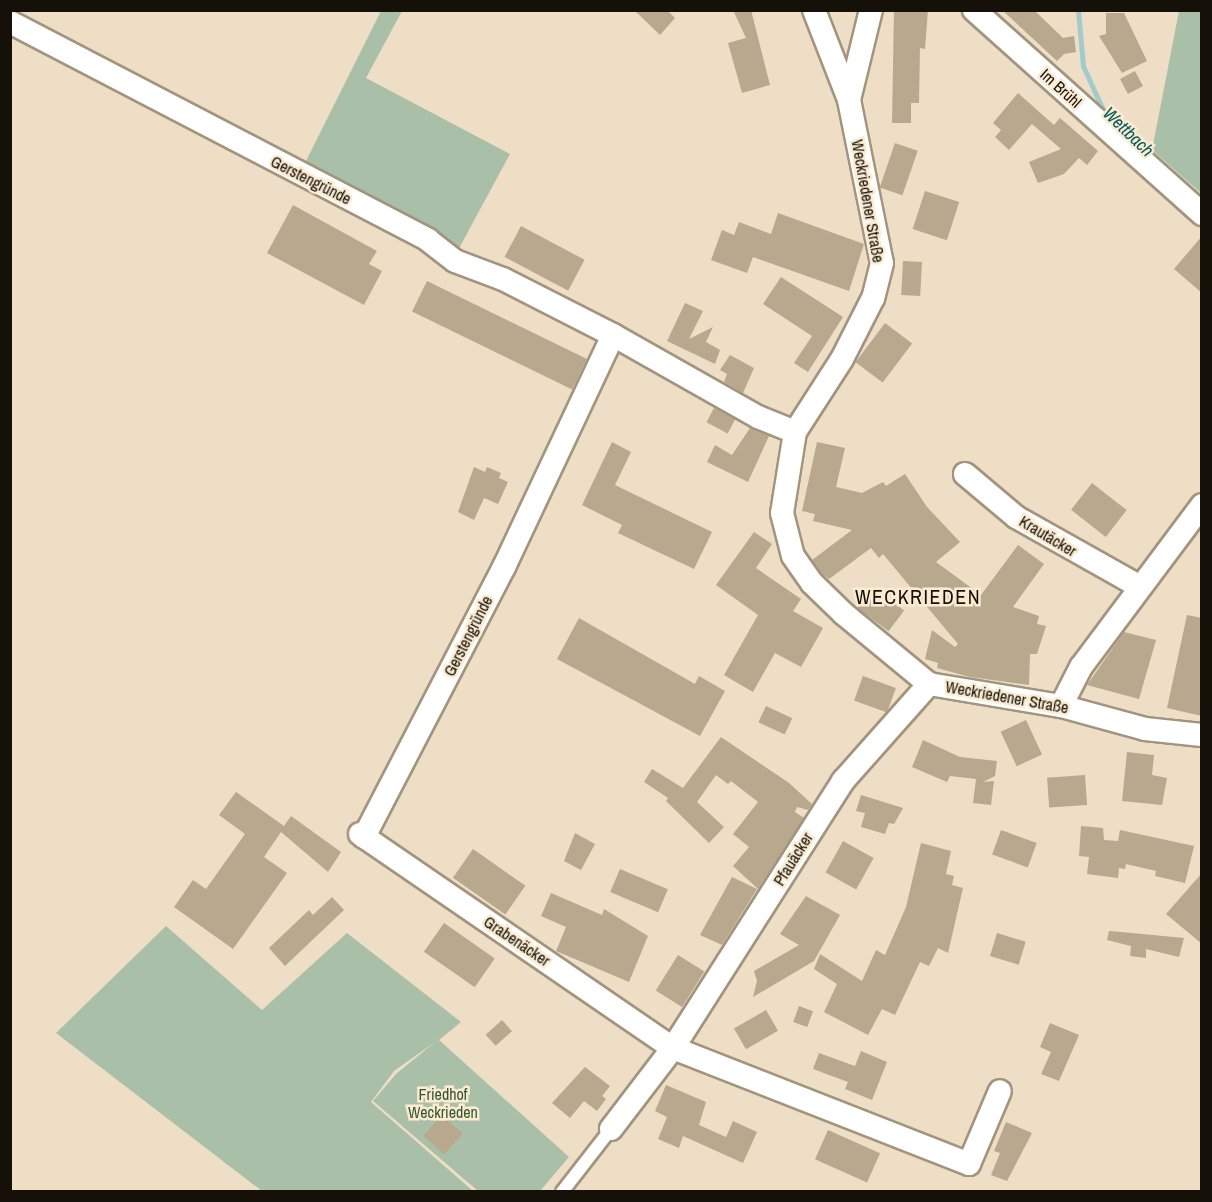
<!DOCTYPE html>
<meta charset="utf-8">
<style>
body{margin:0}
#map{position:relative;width:1212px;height:1202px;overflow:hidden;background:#eddec5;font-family:"Archivo Narrow",sans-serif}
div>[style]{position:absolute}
.green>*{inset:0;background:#aabfa8}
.stream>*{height:5px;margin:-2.5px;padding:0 2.5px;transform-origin:2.5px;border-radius:2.5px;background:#a3cbcc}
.building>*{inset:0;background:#b8a88d;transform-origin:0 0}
.roads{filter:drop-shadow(2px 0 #a2947d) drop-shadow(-2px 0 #a2947d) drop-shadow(0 2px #a2947d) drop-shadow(0 -2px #a2947d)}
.service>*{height:12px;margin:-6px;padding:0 6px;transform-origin:6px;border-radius:6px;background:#fff}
.minor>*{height:22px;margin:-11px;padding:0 11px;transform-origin:11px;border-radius:11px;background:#fff}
span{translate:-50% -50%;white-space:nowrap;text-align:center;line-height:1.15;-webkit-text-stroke:5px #faebd2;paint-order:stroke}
.street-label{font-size:16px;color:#151008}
.park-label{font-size:16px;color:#335631}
.water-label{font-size:18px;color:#055c5f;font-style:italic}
.quarter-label{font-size:20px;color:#151008;letter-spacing:1.5px}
.frame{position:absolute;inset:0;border:12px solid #151008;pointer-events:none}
</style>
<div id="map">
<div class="green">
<div style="clip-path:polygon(381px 11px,402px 11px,366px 78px,510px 154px,457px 252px,303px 167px)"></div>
<div style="clip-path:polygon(1179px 11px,1201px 11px,1201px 193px,1152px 150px)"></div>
<div style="clip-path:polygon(166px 926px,262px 1010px,347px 933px,461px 1022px,439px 1040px,569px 1157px,540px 1191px,478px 1191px,373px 1101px,396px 1074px,435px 1042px,394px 1071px,371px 1102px,473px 1191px,262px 1191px,56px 1033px)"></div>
</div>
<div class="stream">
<div style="left:1078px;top:10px;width:56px;rotate:84.9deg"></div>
<div style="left:1083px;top:66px;width:51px;rotate:65.5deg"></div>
</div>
<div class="building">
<div style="clip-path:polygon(634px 10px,667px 10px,675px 18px,660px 35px)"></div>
<div style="clip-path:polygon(733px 10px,751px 10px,770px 85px,742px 93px,728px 43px,746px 38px)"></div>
<div style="clip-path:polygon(894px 10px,928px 10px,925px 49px,920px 48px,919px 103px,911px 103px,911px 123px,892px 123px)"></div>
<div style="clip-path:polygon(1002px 10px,1034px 10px,1063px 38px,1074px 36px,1076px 52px,1064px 54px,1057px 61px)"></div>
<div style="clip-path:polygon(1106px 13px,1124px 13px,1147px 61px,1122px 73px,1099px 36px,1106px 34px)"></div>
<div style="left:1135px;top:71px;width:17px;height:17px;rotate:62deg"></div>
<div style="clip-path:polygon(1018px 93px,1054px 125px,1060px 118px,1098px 151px,1087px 165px,1079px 158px,1064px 174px,1038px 183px,1029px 162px,1061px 149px,1032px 124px,1009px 150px,995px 137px,1001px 130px,993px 123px)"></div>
<div style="left:895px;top:143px;width:24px;height:47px;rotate:19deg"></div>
<div style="left:925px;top:191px;width:36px;height:40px;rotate:18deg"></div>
<div style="clip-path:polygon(293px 205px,377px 251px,369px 264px,382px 271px,364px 305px,267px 253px)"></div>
<div style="clip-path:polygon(778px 213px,864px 244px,849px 291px,753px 257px,747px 273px,711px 260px,722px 230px,734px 235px,739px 222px,771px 234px)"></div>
<div style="left:521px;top:226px;width:72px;height:35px;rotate:28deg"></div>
<div style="clip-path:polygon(1202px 236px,1202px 293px,1174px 269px)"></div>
<div style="left:903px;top:261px;width:19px;height:34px;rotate:3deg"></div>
<div style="clip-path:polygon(781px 277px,843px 317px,808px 372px,794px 363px,812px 336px,763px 304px)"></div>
<div style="left:427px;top:281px;width:178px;height:34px;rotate:26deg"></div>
<div style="clip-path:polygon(685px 303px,703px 311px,689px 339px,713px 327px,706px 342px,720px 350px,715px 364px,667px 341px)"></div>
<div style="left:885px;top:323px;width:34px;height:49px;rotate:37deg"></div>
<div style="clip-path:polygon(730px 355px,754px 368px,743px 393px,724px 382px,727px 374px,720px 370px)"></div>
<div style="left:714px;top:408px;width:24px;height:16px;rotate:28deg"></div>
<div style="clip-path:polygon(750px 428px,769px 436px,748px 482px,707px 462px,715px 445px,732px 455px)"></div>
<div style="clip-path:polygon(612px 442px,631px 452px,615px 485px,712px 532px,694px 569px,618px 533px,622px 525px,582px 505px)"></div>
<div style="clip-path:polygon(817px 442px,845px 448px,836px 487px,862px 493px,883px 482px,886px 486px,905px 474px,927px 507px,960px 542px,936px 562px,981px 595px,1018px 545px,1044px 564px,1013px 607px,1039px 616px,1037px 624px,1046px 626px,1037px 654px,1030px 654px,1029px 685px,970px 677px,937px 668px,938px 663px,925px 659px,932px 630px,955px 647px,958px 644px,883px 554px,879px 558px,871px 548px,829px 579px,822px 574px,812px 560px,852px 530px,813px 521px,815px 514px,802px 511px)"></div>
<div style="clip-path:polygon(474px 467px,485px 472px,487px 467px,501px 473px,499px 478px,508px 482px,498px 504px,484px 498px,474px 520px,458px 512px)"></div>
<div style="left:1092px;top:483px;width:44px;height:34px;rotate:38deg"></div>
<div style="clip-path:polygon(754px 532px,772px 544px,756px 568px,801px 599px,793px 611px,823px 628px,801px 667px,775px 653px,753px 692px,724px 675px,758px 615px,716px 585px)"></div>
<div style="left:873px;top:587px;width:39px;height:26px;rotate:37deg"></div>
<div style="clip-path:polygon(1187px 615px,1202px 618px,1202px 716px,1167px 708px)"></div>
<div style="clip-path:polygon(579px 618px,695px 684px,699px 676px,725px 691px,700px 736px,557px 659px)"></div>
<div style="clip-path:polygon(1124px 632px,1156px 640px,1139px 699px,1087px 685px)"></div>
<div style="left:863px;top:676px;width:35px;height:26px;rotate:20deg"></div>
<div style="left:766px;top:706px;width:29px;height:18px;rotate:25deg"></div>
<div style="left:1026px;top:720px;width:38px;height:28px;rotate:65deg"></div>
<div style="clip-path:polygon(721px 737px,789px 783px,812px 804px,808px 810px,797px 807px,795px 812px,804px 818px,758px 889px,733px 866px,749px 847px,733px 834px,758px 802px,731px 781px,728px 784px,716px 775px,697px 802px,724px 827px,709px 843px,666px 801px,668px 798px,644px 782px,652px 769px,683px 788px)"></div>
<div style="clip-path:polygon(923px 740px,960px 757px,997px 761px,995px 776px,983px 782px,994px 781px,991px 805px,973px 803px,976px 779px,950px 776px,947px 782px,912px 767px)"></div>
<div style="clip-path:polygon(1127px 752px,1154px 755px,1152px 775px,1167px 778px,1162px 805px,1122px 801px)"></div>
<div style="left:1085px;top:775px;width:30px;height:38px;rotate:86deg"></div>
<div style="clip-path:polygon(236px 792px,284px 826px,291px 816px,341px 852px,328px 872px,281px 832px,264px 857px,287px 873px,233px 949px,174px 907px,193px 880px,206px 889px,245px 834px,219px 815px)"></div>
<div style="clip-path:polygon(861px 795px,903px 808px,894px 824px,889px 823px,885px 834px,861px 827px,865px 813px,856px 811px)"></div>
<div style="clip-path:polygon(1081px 826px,1103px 828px,1104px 840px,1118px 841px,1120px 830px,1194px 846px,1185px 883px,1155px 876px,1156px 871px,1126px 864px,1125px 869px,1119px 868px,1118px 878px,1087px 874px,1089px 857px,1079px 856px)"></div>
<div style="left:1001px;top:830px;width:38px;height:26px;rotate:20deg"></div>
<div style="clip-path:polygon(575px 833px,595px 844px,581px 870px,564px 861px)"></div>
<div style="left:843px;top:841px;width:35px;height:36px;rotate:29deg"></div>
<div style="clip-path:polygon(921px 843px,951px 851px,946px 874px,954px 876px,952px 885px,963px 888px,948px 953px,938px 948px,929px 966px,920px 962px,895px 1015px,882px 1009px,868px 1035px,824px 1012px,837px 984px,814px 969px,820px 954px,862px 981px,876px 950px,885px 955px,906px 907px)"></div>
<div style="left:473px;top:849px;width:64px;height:35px;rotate:35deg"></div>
<div style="left:620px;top:869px;width:52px;height:25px;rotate:23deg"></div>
<div style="clip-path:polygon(1202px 873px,1202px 944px,1166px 914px)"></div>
<div style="clip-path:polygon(732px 877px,757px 889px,722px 945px,700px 935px)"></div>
<div style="clip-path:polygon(551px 893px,602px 915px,604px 909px,648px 936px,629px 982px,556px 951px,566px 927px,541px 916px)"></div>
<div style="clip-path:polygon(806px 896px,840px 915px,814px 961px,753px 997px,757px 981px,754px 971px,799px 945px,780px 934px)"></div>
<div style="clip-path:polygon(332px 897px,344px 910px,285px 966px,269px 948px,309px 910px,313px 915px)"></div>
<div style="left:444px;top:923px;width:62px;height:35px;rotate:35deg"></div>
<div style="clip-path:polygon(1109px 931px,1132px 933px,1184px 938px,1179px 957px,1146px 949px,1146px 958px,1130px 956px,1131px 946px,1107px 940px)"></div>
<div style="left:997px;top:933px;width:30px;height:24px;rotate:17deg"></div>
<div style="left:678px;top:955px;width:31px;height:42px;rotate:32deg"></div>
<div style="left:799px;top:1006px;width:15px;height:17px;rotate:20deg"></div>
<div style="left:766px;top:1010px;width:24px;height:37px;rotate:60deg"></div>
<div style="left:502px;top:1020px;width:15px;height:22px;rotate:48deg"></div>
<div style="clip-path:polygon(1050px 1023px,1079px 1035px,1059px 1081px,1041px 1074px,1051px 1052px,1040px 1047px)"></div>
<div style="clip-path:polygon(861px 1051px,887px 1062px,872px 1100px,845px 1089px,848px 1082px,813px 1069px,819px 1053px,855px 1066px)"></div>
<div style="clip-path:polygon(585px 1067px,610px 1086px,602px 1096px,606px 1099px,597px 1111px,584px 1101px,570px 1118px,552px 1103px)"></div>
<div style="clip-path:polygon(666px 1085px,706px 1102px,699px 1125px,726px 1137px,733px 1121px,757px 1132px,743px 1163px,683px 1136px,679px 1148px,658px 1139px,667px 1117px,655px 1111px)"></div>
<div style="left:442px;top:1115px;width:28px;height:28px;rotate:42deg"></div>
<div style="clip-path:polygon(1006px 1122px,1032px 1133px,1007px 1181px,991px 1175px,1000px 1153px,994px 1151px)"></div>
<div style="left:828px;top:1130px;width:57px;height:32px;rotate:24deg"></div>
</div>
<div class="roads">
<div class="service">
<div style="left:562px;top:1192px;width:80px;rotate:-52.1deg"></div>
</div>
<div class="minor">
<div style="left:814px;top:10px;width:97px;rotate:68.7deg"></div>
<div style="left:849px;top:100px;width:166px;rotate:78.6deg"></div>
<div style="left:882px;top:263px;width:36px;rotate:104deg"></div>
<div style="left:873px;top:298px;width:68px;rotate:116.9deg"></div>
<div style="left:842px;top:359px;width:87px;rotate:122.8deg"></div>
<div style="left:795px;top:432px;width:82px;rotate:99.1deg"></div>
<div style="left:782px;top:513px;width:44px;rotate:75.7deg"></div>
<div style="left:793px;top:556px;width:33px;rotate:55deg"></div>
<div style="left:812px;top:583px;width:45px;rotate:44.1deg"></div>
<div style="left:844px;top:614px;width:110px;rotate:39.5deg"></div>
<div style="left:929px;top:684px;width:134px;rotate:9.5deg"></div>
<div style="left:1061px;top:706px;width:87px;rotate:15.3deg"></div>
<div style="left:1145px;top:729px;width:57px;rotate:6deg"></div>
<div style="left:974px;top:10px;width:306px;rotate:41.8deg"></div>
<div style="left:10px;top:22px;width:471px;rotate:27.5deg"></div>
<div style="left:428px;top:240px;width:34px;rotate:38deg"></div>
<div style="left:455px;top:261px;width:51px;rotate:20.6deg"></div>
<div style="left:503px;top:279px;width:123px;rotate:27deg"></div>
<div style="left:613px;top:335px;width:167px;rotate:29.5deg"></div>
<div style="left:758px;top:417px;width:40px;rotate:22deg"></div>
<div style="left:849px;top:100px;width:93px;rotate:-76.3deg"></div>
<div style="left:965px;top:474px;width:67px;rotate:40.1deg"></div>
<div style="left:1016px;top:517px;width:142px;rotate:29.4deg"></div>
<div style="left:1061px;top:706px;width:44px;rotate:-62.9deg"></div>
<div style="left:1081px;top:667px;width:202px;rotate:-53.2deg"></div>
<div style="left:360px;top:834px;width:379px;rotate:34.4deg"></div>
<div style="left:673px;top:1048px;width:318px;rotate:21.4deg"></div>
<div style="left:969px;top:1164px;width:79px;rotate:-67deg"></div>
<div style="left:364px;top:837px;width:304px;rotate:-62.6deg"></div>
<div style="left:504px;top:567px;width:256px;rotate:-64.8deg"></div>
<div style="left:611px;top:1129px;width:102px;rotate:-52.6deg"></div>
<div style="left:673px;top:1048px;width:317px;rotate:-57.5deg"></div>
<div style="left:843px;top:781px;width:130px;rotate:-48.4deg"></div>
</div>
</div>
<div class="street-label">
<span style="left:1061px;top:88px;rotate:42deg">Im Brühl</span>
<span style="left:311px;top:180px;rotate:27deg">Gerstengründe</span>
<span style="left:868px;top:201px;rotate:80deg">Weckriedener Straße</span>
<span style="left:1048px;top:536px;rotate:31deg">Krautäcker</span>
<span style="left:468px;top:636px;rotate:-63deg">Gerstengründe</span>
<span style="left:1007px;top:697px;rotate:10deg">Weckriedener Straße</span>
<span style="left:793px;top:859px;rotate:-58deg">Pfauäcker</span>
<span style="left:517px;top:941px;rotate:34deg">Grabenäcker</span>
</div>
<div class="park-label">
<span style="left:443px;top:1103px">Friedhof<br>Weckrieden</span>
</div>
<div class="water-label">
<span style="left:1128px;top:132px;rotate:44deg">Wettbach</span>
</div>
<div class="quarter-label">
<span style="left:918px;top:596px">WECKRIEDEN</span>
</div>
<div class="frame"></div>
</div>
